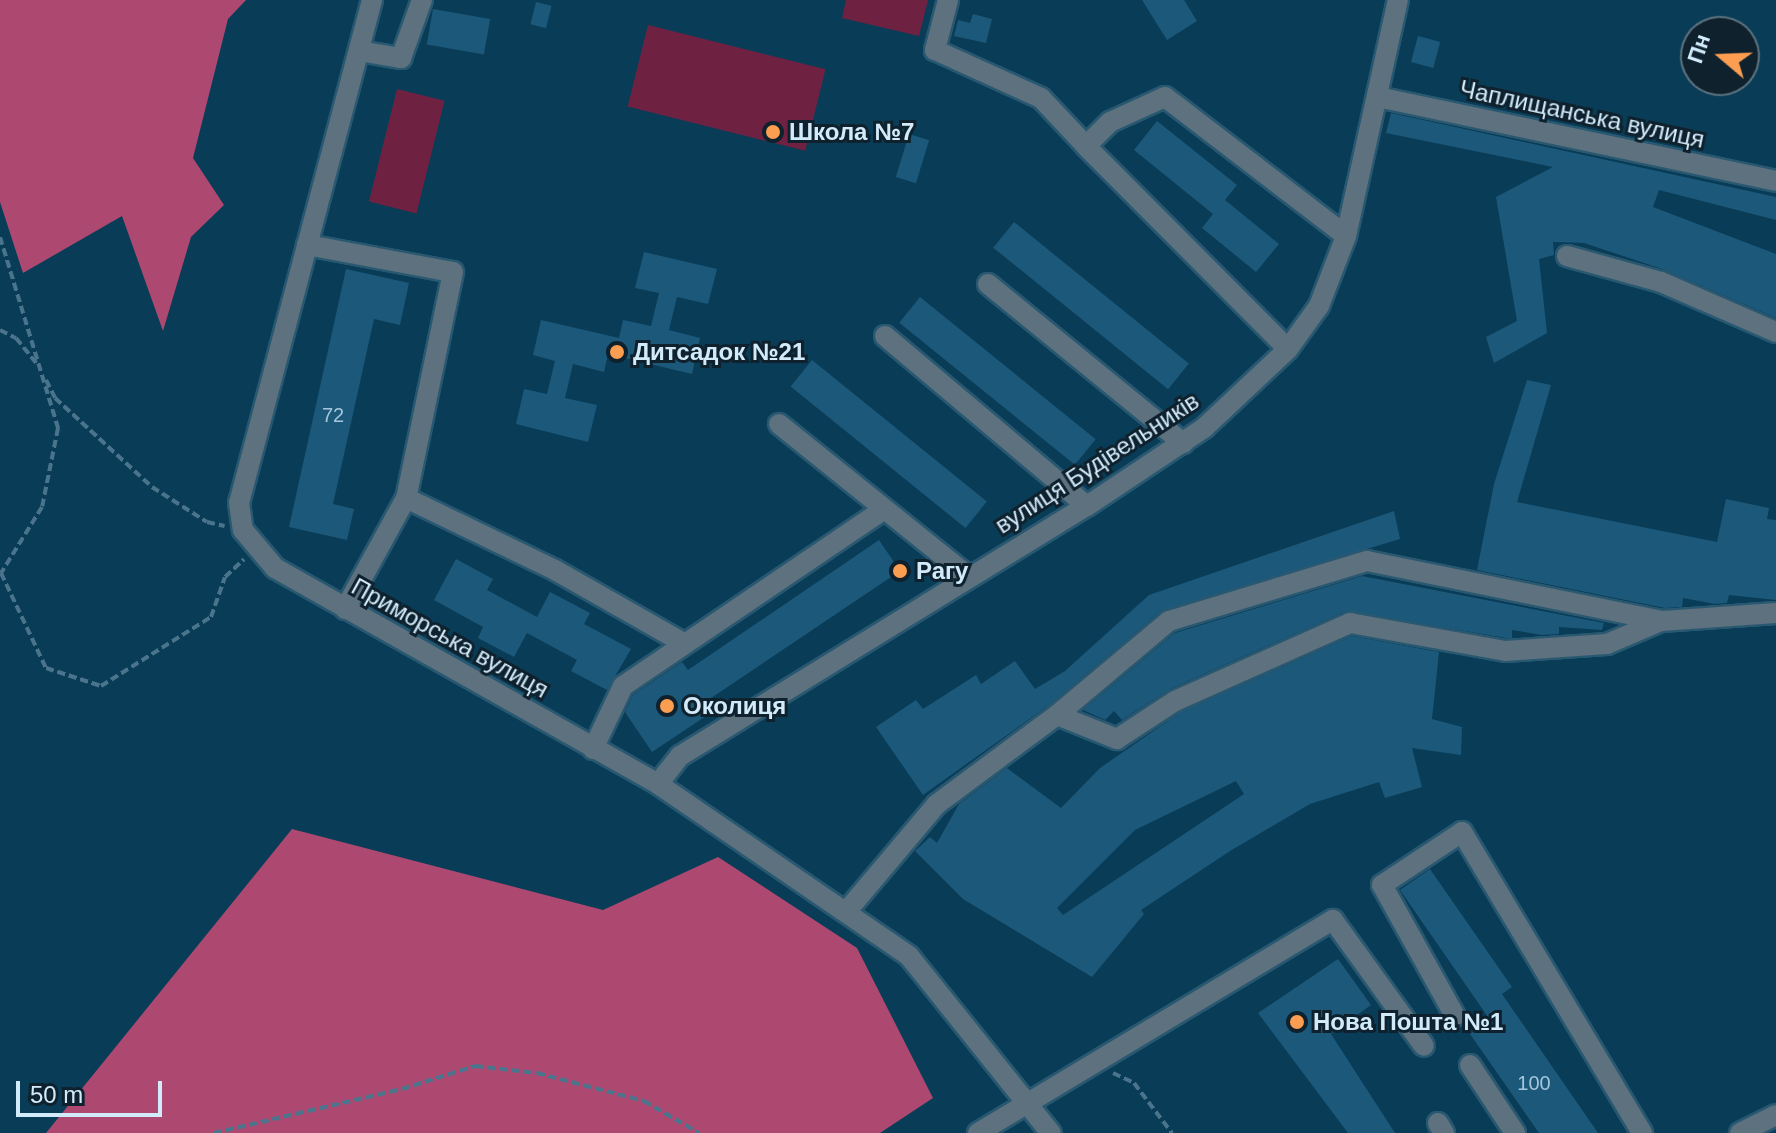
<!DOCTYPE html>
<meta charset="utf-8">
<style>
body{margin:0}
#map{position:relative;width:1776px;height:1133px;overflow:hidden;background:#093c57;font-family:Arial,sans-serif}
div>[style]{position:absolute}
.green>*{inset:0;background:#6f2142;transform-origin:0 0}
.forest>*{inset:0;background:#ad4971}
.building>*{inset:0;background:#1c587a;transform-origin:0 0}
.path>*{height:4px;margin-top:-2px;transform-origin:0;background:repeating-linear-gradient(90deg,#4a748c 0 8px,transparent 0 12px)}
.roads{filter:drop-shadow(2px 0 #295871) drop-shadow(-2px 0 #295871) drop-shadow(0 2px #295871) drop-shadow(0 -2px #295871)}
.minor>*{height:20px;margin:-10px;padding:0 10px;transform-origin:10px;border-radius:10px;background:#5d717e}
.dots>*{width:22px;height:22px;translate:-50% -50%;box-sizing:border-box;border:4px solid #0e212d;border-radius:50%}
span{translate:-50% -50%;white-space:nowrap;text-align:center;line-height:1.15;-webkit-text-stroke:6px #0e212d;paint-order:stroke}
.number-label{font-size:20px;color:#a4c6db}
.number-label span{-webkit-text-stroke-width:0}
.street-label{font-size:24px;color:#d2ebfb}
.poi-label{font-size:24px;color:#d2ebfb;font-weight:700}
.left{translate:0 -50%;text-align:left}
.north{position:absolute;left:1680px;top:16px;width:80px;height:80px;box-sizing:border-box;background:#0e212d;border:2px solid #5c727f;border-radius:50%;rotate:289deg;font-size:22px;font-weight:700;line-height:32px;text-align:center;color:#d2ebfb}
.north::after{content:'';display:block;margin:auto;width:28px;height:36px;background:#fb9e51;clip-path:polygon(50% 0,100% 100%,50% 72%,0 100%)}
.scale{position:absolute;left:16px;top:1081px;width:146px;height:36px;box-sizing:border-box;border:4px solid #d2ebfb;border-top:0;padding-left:10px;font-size:24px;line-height:28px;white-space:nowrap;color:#d2ebfb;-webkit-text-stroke:6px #0e212d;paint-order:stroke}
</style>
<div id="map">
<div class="green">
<div style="clip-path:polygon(846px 0,928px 0,919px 36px,842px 18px)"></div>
<div style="left:648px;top:25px;width:183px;height:84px;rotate:14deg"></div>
<div style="left:397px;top:89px;width:49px;height:116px;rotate:14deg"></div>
</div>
<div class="forest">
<div style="clip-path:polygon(0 0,246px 0,228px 19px,193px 158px,224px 205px,191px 237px,163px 331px,122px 216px,23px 273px,0 202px)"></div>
<div style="clip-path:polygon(292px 829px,603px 910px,718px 857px,857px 948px,933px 1098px,880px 1133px,46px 1133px)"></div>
</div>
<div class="building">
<div style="clip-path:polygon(1142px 0,1184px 0,1197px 21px,1167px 40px)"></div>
<div style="left:536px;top:2px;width:16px;height:23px;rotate:14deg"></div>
<div style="left:433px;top:9px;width:58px;height:36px;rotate:10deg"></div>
<div style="clip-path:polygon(973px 14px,992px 19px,986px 43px,954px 36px,958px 20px,970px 23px)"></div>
<div style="left:1418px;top:36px;width:23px;height:27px;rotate:15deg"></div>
<div style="clip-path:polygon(1391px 113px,1776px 197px,1776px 220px,1659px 190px,1653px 207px,1776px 254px,1776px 318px,1665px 270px,1584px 243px,1553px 242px,1554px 255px,1539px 259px,1547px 333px,1494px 363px,1486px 337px,1517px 321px,1496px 197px,1553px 167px,1386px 133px)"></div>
<div style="clip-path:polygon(1157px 121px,1237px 185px,1225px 200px,1279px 244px,1256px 272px,1202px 228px,1213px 214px,1134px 150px)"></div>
<div style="left:909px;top:134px;width:21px;height:45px;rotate:17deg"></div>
<div style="left:1014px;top:222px;width:225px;height:33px;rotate:39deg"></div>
<div style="clip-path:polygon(644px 252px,717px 269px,708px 304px,677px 297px,669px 330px,700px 338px,692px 374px,608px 354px,604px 372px,573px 364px,565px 398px,597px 405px,588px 442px,516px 424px,524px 389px,547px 394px,555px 361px,533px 355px,541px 320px,619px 338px,623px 320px,651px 326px,659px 293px,635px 288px)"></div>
<div style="clip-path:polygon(346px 269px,409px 283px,400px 325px,374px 319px,333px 504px,354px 509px,347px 540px,289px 527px)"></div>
<div style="left:920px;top:297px;width:226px;height:33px;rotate:39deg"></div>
<div style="left:812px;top:360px;width:225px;height:34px;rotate:39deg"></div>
<div style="clip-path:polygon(1527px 380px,1551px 385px,1517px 502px,1717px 542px,1726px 499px,1769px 508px,1767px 519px,1776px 520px,1776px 600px,1729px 595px,1727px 603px,1715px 604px,1683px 598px,1682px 607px,1665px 608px,1477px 570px,1494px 484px)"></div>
<div style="clip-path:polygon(1394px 511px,1400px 539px,1161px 611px,1049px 705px,923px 795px,876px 727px,916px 700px,923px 709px,976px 675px,981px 684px,1015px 661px,1035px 689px,1065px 671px,1149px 595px)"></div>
<div style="clip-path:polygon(879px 540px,900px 571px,708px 700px,715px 710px,652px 752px,625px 712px,633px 695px,682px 662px,688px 670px)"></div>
<div style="clip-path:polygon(456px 559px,493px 579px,487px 590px,537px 617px,550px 592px,590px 613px,584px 624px,631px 649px,607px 690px,571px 671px,577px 660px,527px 633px,514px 657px,478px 638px,483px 627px,434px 600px)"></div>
<div style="clip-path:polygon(1362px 576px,1604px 623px,1602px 630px,1559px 627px,1559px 634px,1542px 635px,1512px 630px,1512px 638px,1506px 638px,1346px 611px,1170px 689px,1122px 720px,1114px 711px,1105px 720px,1083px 710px,1175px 633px)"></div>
<div style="clip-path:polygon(evenodd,1352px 636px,1439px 652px,1432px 719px,1462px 727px,1461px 755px,1412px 748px,1422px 787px,1385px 798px,1379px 782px,1310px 804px,1230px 851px,1141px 910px,1144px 914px,1092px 977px,963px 899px,915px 851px,930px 837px,937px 843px,959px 804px,1007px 768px,1061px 808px,1100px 768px,1181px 712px,1352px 636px,1236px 781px,1244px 794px,1063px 915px,1057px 908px,1135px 830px,1236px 781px)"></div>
<div style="clip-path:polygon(1430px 869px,1512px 987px,1502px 994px,1598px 1133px,1539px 1133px,1470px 1034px,1490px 1020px,1400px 890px)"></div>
<div style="clip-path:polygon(1338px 959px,1371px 1005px,1331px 1034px,1395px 1133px,1348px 1133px,1258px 1013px)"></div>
</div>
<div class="path">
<div style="left:0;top:237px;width:200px;rotate:73.1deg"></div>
<div style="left:58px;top:428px;width:81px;rotate:101.4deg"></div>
<div style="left:42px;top:507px;width:78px;rotate:121.8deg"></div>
<div style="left:1px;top:573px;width:105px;rotate:64.7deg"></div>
<div style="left:46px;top:668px;width:58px;rotate:18.1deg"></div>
<div style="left:101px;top:686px;width:130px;rotate:-32.1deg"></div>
<div style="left:211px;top:617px;width:42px;rotate:-70.7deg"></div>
<div style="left:225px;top:577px;width:26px;rotate:-43deg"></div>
<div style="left:0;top:330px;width:18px;rotate:27deg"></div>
<div style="left:16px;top:338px;width:35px;rotate:51deg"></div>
<div style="left:46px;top:380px;width:20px;rotate:63deg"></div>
<div style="left:55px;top:398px;width:132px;rotate:42.5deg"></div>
<div style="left:152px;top:487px;width:65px;rotate:32.5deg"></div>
<div style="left:207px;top:522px;width:18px;rotate:13deg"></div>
<div style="left:1113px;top:1073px;width:23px;rotate:25deg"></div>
<div style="left:1134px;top:1083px;width:63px;rotate:52.8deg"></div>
<div style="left:214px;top:1133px;width:193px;rotate:-13.2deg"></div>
<div style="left:402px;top:1089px;width:77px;rotate:-17.5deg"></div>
<div style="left:475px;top:1066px;width:62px;rotate:6.4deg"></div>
<div style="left:537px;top:1073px;width:111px;rotate:14.7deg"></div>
<div style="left:644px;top:1101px;width:64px;rotate:30.2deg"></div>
</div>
<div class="roads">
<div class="minor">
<div style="left:372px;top:0;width:520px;rotate:104.81deg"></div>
<div style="left:239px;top:503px;width:27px;rotate:82deg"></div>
<div style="left:243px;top:530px;width:50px;rotate:49.9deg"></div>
<div style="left:275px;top:568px;width:440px;rotate:29.4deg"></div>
<div style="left:658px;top:784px;width:304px;rotate:34.4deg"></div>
<div style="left:909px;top:956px;width:227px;rotate:51.3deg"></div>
<div style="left:948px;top:0;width:52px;rotate:104.6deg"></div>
<div style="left:935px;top:50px;width:116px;rotate:24.4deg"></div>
<div style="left:1041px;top:98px;width:66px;rotate:46.8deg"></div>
<div style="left:359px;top:51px;width:43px;rotate:9.5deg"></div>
<div style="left:401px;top:58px;width:62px;rotate:-70.1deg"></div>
<div style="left:1378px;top:97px;width:407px;rotate:11.9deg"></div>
<div style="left:307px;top:245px;width:148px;rotate:10.5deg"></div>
<div style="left:453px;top:272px;width:231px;rotate:101.7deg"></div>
<div style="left:1567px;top:256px;width:98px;rotate:15.5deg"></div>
<div style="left:1661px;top:282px;width:125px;rotate:23.5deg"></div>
<div style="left:988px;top:284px;width:252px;rotate:39.2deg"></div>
<div style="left:885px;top:336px;width:264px;rotate:40.1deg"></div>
<div style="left:1288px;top:349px;width:286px;rotate:-134.9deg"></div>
<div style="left:1086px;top:146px;width:34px;rotate:-45deg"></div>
<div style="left:1110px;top:122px;width:60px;rotate:-24.4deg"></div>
<div style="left:1165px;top:97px;width:228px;rotate:37.5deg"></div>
<div style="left:779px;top:424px;width:243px;rotate:38.8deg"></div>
<div style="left:345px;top:609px;width:127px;rotate:-61.2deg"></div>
<div style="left:406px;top:498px;width:165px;rotate:25.8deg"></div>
<div style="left:555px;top:570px;width:146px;rotate:29.6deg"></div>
<div style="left:1057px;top:715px;width:65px;rotate:21.8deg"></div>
<div style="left:1117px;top:739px;width:69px;rotate:-33.2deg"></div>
<div style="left:1175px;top:701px;width:192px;rotate:-24deg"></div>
<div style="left:1350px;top:623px;width:158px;rotate:10.2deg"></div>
<div style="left:1505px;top:651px;width:102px;rotate:-3.9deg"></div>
<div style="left:1607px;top:644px;width:59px;rotate:-23.1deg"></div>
<div style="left:593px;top:749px;width:70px;rotate:-64.5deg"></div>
<div style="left:623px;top:686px;width:315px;rotate:-34.1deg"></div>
<div style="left:658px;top:784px;width:36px;rotate:-52deg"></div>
<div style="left:680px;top:756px;width:478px;rotate:-31.6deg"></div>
<div style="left:1087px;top:506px;width:141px;rotate:-33.7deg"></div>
<div style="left:1204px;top:428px;width:115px;rotate:-43.2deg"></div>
<div style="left:1288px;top:349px;width:53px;rotate:-54.2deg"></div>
<div style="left:1319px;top:306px;width:75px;rotate:-68.9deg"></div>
<div style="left:1346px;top:236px;width:242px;rotate:-77.6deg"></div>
<div style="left:846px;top:912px;width:141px;rotate:-49.9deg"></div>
<div style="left:937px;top:804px;width:149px;rotate:-36.6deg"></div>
<div style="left:1057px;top:715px;width:146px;rotate:-40deg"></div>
<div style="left:1169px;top:621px;width:207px;rotate:-16.9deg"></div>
<div style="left:1367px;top:561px;width:300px;rotate:11.5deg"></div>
<div style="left:1661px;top:621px;width:115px;rotate:-4deg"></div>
<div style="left:1455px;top:1016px;width:150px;rotate:-119.1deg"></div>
<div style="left:1382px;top:885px;width:96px;rotate:-33.5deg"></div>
<div style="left:1462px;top:832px;width:351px;rotate:59.1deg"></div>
<div style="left:1470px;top:1065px;width:82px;rotate:56.5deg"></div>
<div style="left:1438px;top:1123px;width:12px;rotate:59deg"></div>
<div style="left:978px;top:1133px;width:414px;rotate:-31deg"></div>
<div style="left:1333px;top:920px;width:155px;rotate:54.2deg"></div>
<div style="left:1740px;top:1133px;width:40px;rotate:-26.6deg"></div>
</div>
</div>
<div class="dots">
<div style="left:773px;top:132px;background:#fb9e51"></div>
<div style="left:617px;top:352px;background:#fb9e51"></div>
<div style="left:900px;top:571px;background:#fb9e51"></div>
<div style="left:667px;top:706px;background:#fb9e51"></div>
<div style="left:1297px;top:1022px;background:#fb9e51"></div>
</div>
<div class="number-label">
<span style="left:333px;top:415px">72</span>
<span style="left:1534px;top:1083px">100</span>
</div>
<div class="street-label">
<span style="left:1582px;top:114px;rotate:12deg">Чаплищанська вулиця</span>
<span style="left:1097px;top:463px;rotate:-33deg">вулиця Будівельників</span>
<span style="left:450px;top:638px;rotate:29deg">Приморська вулиця</span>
</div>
<div class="poi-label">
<span class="left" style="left:789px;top:132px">Школа №7</span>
<span class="left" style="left:633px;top:352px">Дитсадок №21</span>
<span class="left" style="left:916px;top:571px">Рагу</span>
<span class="left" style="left:683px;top:706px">Околиця</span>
<span class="left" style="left:1313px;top:1022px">Нова Пошта №1</span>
</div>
<div class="north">Пн</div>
<div class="scale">50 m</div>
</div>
